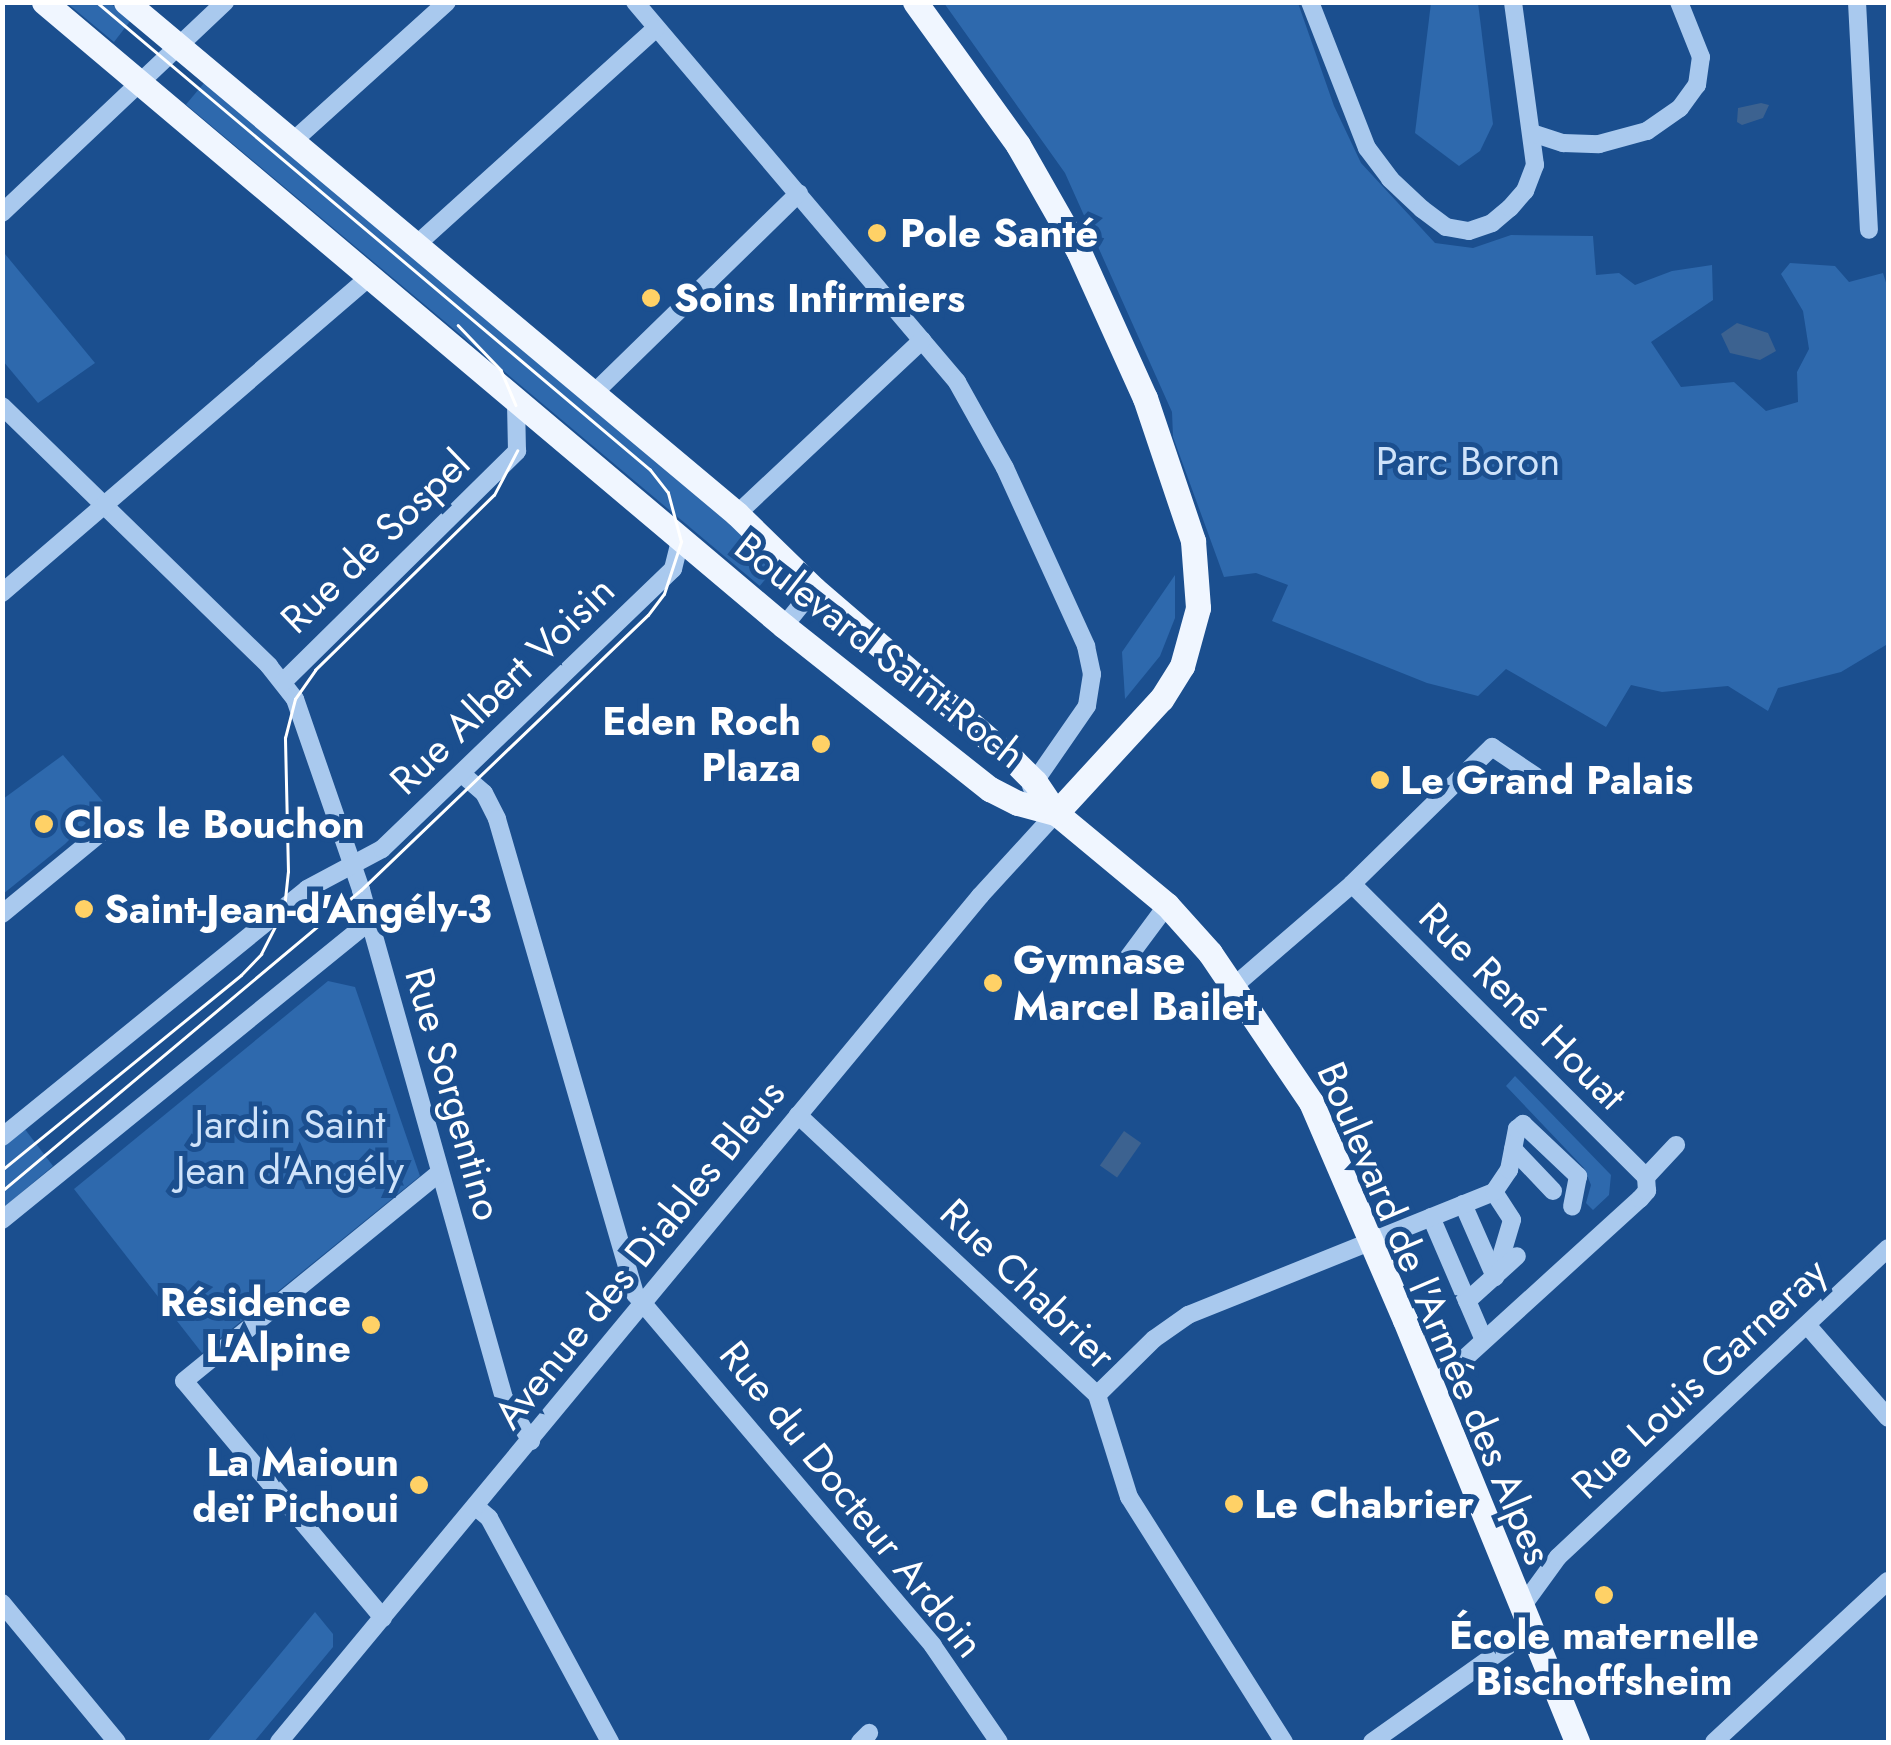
<!DOCTYPE html>
<meta charset="utf-8">
<style>
body{margin:0}
#map{position:relative;width:1891px;height:1745px;overflow:hidden;background:#1b4f8f;font-family:Jost,sans-serif}
div>[style]{position:absolute}
.green>*{inset:0;background:#2e69ad;transform-origin:0 0}
.water>*{inset:0;background:#3c6290;transform-origin:0 0}
.minor>*{height:18px;margin:-9px;padding:0 9px;transform-origin:9px;border-radius:9px;background:#a9c9ee}
.major>*{height:25px;margin:-12.5px;padding:0 12.5px;transform-origin:12.5px;border-radius:12.5px;background:#f0f6ff}
.tram>*{height:2.5px;margin:-1.25px;padding:0 1.25px;transform-origin:1.25px;border-radius:1.25px;background:#fff}
.dots>*{width:28px;height:28px;translate:-50% -50%;box-sizing:border-box;border:5px solid #1b4f8f;border-radius:50%}
span{translate:-50% -50%;white-space:nowrap;text-align:center;line-height:1.15;-webkit-text-stroke:10px #1b4f8f;paint-order:stroke}
.poi-label{font-size:40px;color:#fff;font-weight:700}
.left{translate:0 -50%;text-align:left}
.right{translate:-100% -50%;text-align:right}
.park-label{font-size:40px;color:#cfe3fa}
.street-label{font-size:40px;color:#fff}
.frame{position:absolute;inset:0;border:5px solid #fff;pointer-events:none}
</style>
<div id="map">
<div class="green">
<div style="clip-path:polygon(67px 3px,110px 3px,131px 20px,114px 42px)"></div>
<div style="clip-path:polygon(944px 3px,1298px 3px,1334px 106px,1361px 163px,1435px 243px,1473px 248px,1511px 235px,1593px 236px,1596px 275px,1619px 273px,1635px 285px,1672px 271px,1712px 265px,1713px 300px,1651px 342px,1681px 387px,1734px 382px,1766px 411px,1798px 402px,1797px 372px,1809px 349px,1803px 311px,1781px 274px,1790px 263px,1835px 266px,1849px 282px,1883px 273px,1888px 289px,1886px 645px,1841px 672px,1778px 688px,1768px 711px,1728px 686px,1662px 692px,1631px 685px,1606px 727px,1506px 669px,1478px 696px,1427px 683px,1272px 621px,1288px 585px,1256px 573px,1224px 577px,1173px 437px,1172px 412px,1065px 173px)"></div>
<div style="clip-path:polygon(1431px 3px,1478px 3px,1493px 124px,1480px 151px,1459px 166px,1415px 133px)"></div>
<div style="left:204px;top:83px;width:749px;height:28px;rotate:40deg"></div>
<div style="clip-path:polygon(5px 254px,95px 363px,38px 403px,3px 361px)"></div>
<div style="clip-path:polygon(1175px 575px,1175px 618px,1160px 656px,1125px 699px,1122px 652px)"></div>
<div style="clip-path:polygon(63px 755px,105px 804px,65px 844px,3px 894px,3px 799px)"></div>
<div style="clip-path:polygon(328px 981px,355px 987px,420px 1176px,202px 1353px,74px 1189px)"></div>
<div style="clip-path:polygon(1515px 1076px,1611px 1175px,1609px 1195px,1593px 1210px,1586px 1203px,1591px 1185px,1584px 1168px,1506px 1086px)"></div>
<div style="clip-path:polygon(24px 1128px,53px 1166px,3px 1208px,3px 1146px)"></div>
<div style="clip-path:polygon(315px 1612px,333px 1634px,333px 1647px,254px 1742px,207px 1742px)"></div>
</div>
<div class="water">
<div style="clip-path:polygon(1761px 103px,1769px 105px,1763px 118px,1742px 125px,1737px 122px,1738px 108px)"></div>
<div style="clip-path:polygon(1737px 323px,1768px 333px,1776px 351px,1760px 360px,1730px 353px,1721px 334px)"></div>
<div style="left:1124px;top:1131px;width:21px;height:42px;rotate:35deg"></div>
</div>
<div class="minor">
<div style="left:635px;top:2px;width:498px;rotate:49.7deg"></div>
<div style="left:957px;top:382px;width:98px;rotate:60.8deg"></div>
<div style="left:1005px;top:468px;width:196px;rotate:65.5deg"></div>
<div style="left:1086px;top:646px;width:29px;rotate:78deg"></div>
<div style="left:1092px;top:674px;width:32px;rotate:99deg"></div>
<div style="left:1087px;top:706px;width:98px;rotate:124.7deg"></div>
<div style="left:1310px;top:2px;width:157px;rotate:68.7deg"></div>
<div style="left:1367px;top:148px;width:39px;rotate:53deg"></div>
<div style="left:1390px;top:179px;width:44px;rotate:43.2deg"></div>
<div style="left:1422px;top:209px;width:30px;rotate:37deg"></div>
<div style="left:1446px;top:227px;width:23px;rotate:10deg"></div>
<div style="left:1469px;top:231px;width:24px;rotate:-19deg"></div>
<div style="left:1492px;top:223px;width:23px;rotate:-40deg"></div>
<div style="left:1510px;top:208px;width:23px;rotate:-49deg"></div>
<div style="left:1525px;top:191px;width:28px;rotate:-69deg"></div>
<div style="left:1535px;top:165px;width:164px;rotate:-97.7deg"></div>
<div style="left:1857px;top:2px;width:228px;rotate:87deg"></div>
<div style="left:1532px;top:133px;width:33px;rotate:18deg"></div>
<div style="left:1563px;top:143px;width:36px;rotate:2deg"></div>
<div style="left:1599px;top:144px;width:50px;rotate:-15.2deg"></div>
<div style="left:1647px;top:131px;width:40px;rotate:-34.9deg"></div>
<div style="left:1680px;top:108px;width:29px;rotate:-54deg"></div>
<div style="left:1697px;top:85px;width:28px;rotate:-82deg"></div>
<div style="left:1701px;top:57px;width:59px;rotate:-111.8deg"></div>
<div style="left:291px;top:143px;width:210px;rotate:-42.1deg"></div>
<div style="left:2px;top:213px;width:307px;rotate:-43.4deg"></div>
<div style="left:415px;top:246px;width:324px;rotate:-42.1deg"></div>
<div style="left:592px;top:395px;width:289px;rotate:-44.3deg"></div>
<div style="left:2px;top:406px;width:373px;rotate:44.2deg"></div>
<div style="left:269px;top:666px;width:42px;rotate:51.8deg"></div>
<div style="left:295px;top:699px;width:202px;rotate:70.9deg"></div>
<div style="left:361px;top:890px;width:528px;rotate:74.28deg"></div>
<div style="left:504px;top:1398px;width:51px;rotate:57.9deg"></div>
<div style="left:737px;top:514px;width:254px;rotate:-43.2deg"></div>
<div style="left:2px;top:593px;width:484px;rotate:-40.7deg"></div>
<div style="left:784px;top:626px;width:48px;rotate:-51deg"></div>
<div style="left:283px;top:682px;width:329px;rotate:-44.6deg"></div>
<div style="left:517px;top:451px;width:46px;rotate:-91.2deg"></div>
<div style="left:462px;top:774px;width:29px;rotate:41deg"></div>
<div style="left:484px;top:793px;width:29px;rotate:63deg"></div>
<div style="left:497px;top:819px;width:495px;rotate:73.8deg"></div>
<div style="left:635px;top:1294px;width:461px;rotate:49.7deg"></div>
<div style="left:933px;top:1646px;width:116px;rotate:55.5deg"></div>
<div style="left:1352px;top:884px;width:415px;rotate:44.9deg"></div>
<div style="left:2px;top:914px;width:129px;rotate:-39.4deg"></div>
<div style="left:1124px;top:963px;width:72px;rotate:-53.4deg"></div>
<div style="left:1234px;top:986px;width:156px;rotate:-40.8deg"></div>
<div style="left:1352px;top:884px;width:196px;rotate:-44.4deg"></div>
<div style="left:1492px;top:747px;width:52px;rotate:34deg"></div>
<div style="left:798px;top:1115px;width:410px;rotate:43.1deg"></div>
<div style="left:1097px;top:1395px;width:107px;rotate:72.6deg"></div>
<div style="left:1129px;top:1497px;width:290px;rotate:57.7deg"></div>
<div style="left:2px;top:1137px;width:393px;rotate:-39.1deg"></div>
<div style="left:307px;top:889px;width:85px;rotate:-28.1deg"></div>
<div style="left:382px;top:849px;width:404px;rotate:-43.9deg"></div>
<div style="left:673px;top:569px;width:29px;rotate:-76deg"></div>
<div style="left:1513px;top:1149px;width:58px;rotate:46.4deg"></div>
<div style="left:1646px;top:1177px;width:44px;rotate:-46.8deg"></div>
<div style="left:1494px;top:1192px;width:33px;rotate:57deg"></div>
<div style="left:1512px;top:1220px;width:59px;rotate:106.6deg"></div>
<div style="left:1463px;top:1204px;width:80px;rotate:66.3deg"></div>
<div style="left:1431px;top:1217px;width:134px;rotate:66.7deg"></div>
<div style="left:2px;top:1220px;width:473px;rotate:-39.1deg"></div>
<div style="left:1467px;top:1301px;width:67px;rotate:-42deg"></div>
<div style="left:1807px;top:1325px;width:123px;rotate:48.9deg"></div>
<div style="left:1427px;top:1380px;width:44px;rotate:-30.1deg"></div>
<div style="left:1465px;top:1358px;width:236px;rotate:-42.3deg"></div>
<div style="left:1640px;top:1199px;width:11px;rotate:-49deg"></div>
<div style="left:1647px;top:1191px;width:14px;rotate:-94deg"></div>
<div style="left:1097px;top:1395px;width:80px;rotate:-44.5deg"></div>
<div style="left:1154px;top:1339px;width:42px;rotate:-35.2deg"></div>
<div style="left:1188px;top:1315px;width:330px;rotate:-21.9deg"></div>
<div style="left:1494px;top:1192px;width:27px;rotate:-56deg"></div>
<div style="left:1509px;top:1170px;width:42px;rotate:-79deg"></div>
<div style="left:1517px;top:1129px;width:8px;rotate:-40deg"></div>
<div style="left:1523px;top:1124px;width:76px;rotate:43.4deg"></div>
<div style="left:1578px;top:1176px;width:31px;rotate:101deg"></div>
<div style="left:476px;top:1507px;width:17px;rotate:40deg"></div>
<div style="left:489px;top:1518px;width:255px;rotate:61.6deg"></div>
<div style="left:2px;top:1603px;width:180px;rotate:50.4deg"></div>
<div style="left:1521px;top:1608px;width:63px;rotate:-54deg"></div>
<div style="left:1558px;top:1557px;width:452px;rotate:-43.1deg"></div>
<div style="left:383px;top:1618px;width:309px;rotate:-130deg"></div>
<div style="left:184px;top:1381px;width:330px;rotate:-39.2deg"></div>
<div style="left:279px;top:1742px;width:1099px;rotate:-50.35deg"></div>
<div style="left:980px;top:896px;width:113px;rotate:-47.5deg"></div>
<div style="left:860px;top:1742px;width:13px;rotate:-45deg"></div>
<div style="left:1372px;top:1742px;width:194px;rotate:-35.3deg"></div>
<div style="left:1714px;top:1742px;width:237px;rotate:-42.8deg"></div>
</div>
<div class="major">
<div style="left:44px;top:2px;width:968px;rotate:40.14deg"></div>
<div style="left:784px;top:626px;width:263px;rotate:38.4deg"></div>
<div style="left:990px;top:789px;width:31px;rotate:27deg"></div>
<div style="left:1018px;top:803px;width:39px;rotate:15deg"></div>
<div style="left:126px;top:2px;width:797px;rotate:39.96deg"></div>
<div style="left:737px;top:514px;width:107px;rotate:44.2deg"></div>
<div style="left:814px;top:589px;width:264px;rotate:40.7deg"></div>
<div style="left:1014px;top:761px;width:30px;rotate:45deg"></div>
<div style="left:1035px;top:782px;width:37px;rotate:56deg"></div>
<div style="left:1056px;top:813px;width:144px;rotate:39.7deg"></div>
<div style="left:1167px;top:905px;width:64px;rotate:48.1deg"></div>
<div style="left:1210px;top:953px;width:180px;rotate:55.9deg"></div>
<div style="left:1311px;top:1102px;width:237px;rotate:66.7deg"></div>
<div style="left:1405px;top:1320px;width:456px;rotate:67.8deg"></div>
<div style="left:915px;top:2px;width:176px;rotate:54.2deg"></div>
<div style="left:1018px;top:145px;width:123px;rotate:60.3deg"></div>
<div style="left:1079px;top:252px;width:160px;rotate:65.7deg"></div>
<div style="left:1145px;top:398px;width:151px;rotate:71.4deg"></div>
<div style="left:1193px;top:541px;width:67px;rotate:85.7deg"></div>
<div style="left:1198px;top:608px;width:60px;rotate:105.4deg"></div>
<div style="left:1182px;top:666px;width:39px;rotate:122deg"></div>
<div style="left:1161px;top:699px;width:155px;rotate:132.6deg"></div>
</div>
<div class="tram">
<div style="left:458px;top:325px;width:62px;rotate:46.3deg"></div>
<div style="left:501px;top:370px;width:38px;rotate:67deg"></div>
<div style="left:2px;top:1170px;width:308px;rotate:-39.2deg"></div>
<div style="left:241px;top:975px;width:29px;rotate:-46deg"></div>
<div style="left:261px;top:954px;width:51px;rotate:-62.9deg"></div>
<div style="left:284px;top:909px;width:37px;rotate:-84deg"></div>
<div style="left:288px;top:872px;width:134px;rotate:-91.3deg"></div>
<div style="left:285px;top:738px;width:40px;rotate:-75.6deg"></div>
<div style="left:295px;top:699px;width:35px;rotate:-55deg"></div>
<div style="left:315px;top:670px;width:250px;rotate:-44.4deg"></div>
<div style="left:494px;top:495px;width:50px;rotate:-62.4deg"></div>
<div style="left:2px;top:1191px;width:468px;rotate:-40deg"></div>
<div style="left:361px;top:890px;width:397px;rotate:-43.8deg"></div>
<div style="left:648px;top:615px;width:26px;rotate:-53deg"></div>
<div style="left:664px;top:594px;width:55px;rotate:-71.9deg"></div>
<div style="left:681px;top:542px;width:51px;rotate:-104.9deg"></div>
<div style="left:668px;top:493px;width:29px;rotate:-128deg"></div>
<div style="left:650px;top:470px;width:725px;rotate:-139.81deg"></div>
</div>
<div class="dots">
<div style="left:877px;top:233px;background:#ffd166"></div>
<div style="left:651px;top:298px;background:#ffd166"></div>
<div style="left:821px;top:744px;background:#ffd166"></div>
<div style="left:1380px;top:780px;background:#ffd166"></div>
<div style="left:44px;top:824px;background:#ffd166"></div>
<div style="left:84px;top:909px;background:#ffd166"></div>
<div style="left:993px;top:983px;background:#ffd166"></div>
<div style="left:371px;top:1325px;background:#ffd166"></div>
<div style="left:419px;top:1485px;background:#ffd166"></div>
<div style="left:1234px;top:1504px;background:#ffd166"></div>
<div style="left:1604px;top:1595px;background:#ffd166"></div>
</div>
<div class="poi-label">
<span class="left" style="left:900px;top:233px">Pole Santé</span>
<span class="left" style="left:674px;top:298px">Soins Infirmiers</span>
<span class="right" style="left:801px;top:744px">Eden Roch<br>Plaza</span>
<span class="left" style="left:1400px;top:780px">Le Grand Palais</span>
<span class="left" style="left:64px;top:824px">Clos le Bouchon</span>
<span class="left" style="left:104px;top:909px">Saint-Jean-d'Angély-3</span>
<span class="left" style="left:1013px;top:983px">Gymnase<br>Marcel Bailet</span>
<span class="right" style="left:351px;top:1325px">Résidence<br>L'Alpine</span>
<span class="right" style="left:399px;top:1485px">La Maioun<br>deï Pichoui</span>
<span class="left" style="left:1254px;top:1504px">Le Chabrier</span>
<span style="left:1604px;top:1658px">École maternelle<br>Bischoffsheim</span>
</div>
<div class="park-label">
<span style="left:1468px;top:461px">Parc Boron</span>
<span style="left:290px;top:1147px">Jardin Saint<br>Jean d'Angély</span>
</div>
<div class="street-label">
<span style="left:375px;top:541px;rotate:-44deg">Rue de Sospel</span>
<span style="left:880px;top:650px;rotate:38deg">Boulevard Saint-Roch</span>
<span style="left:502px;top:685px;rotate:-44deg">Rue Albert Voisin</span>
<span style="left:1523px;top:1006px;rotate:45deg">Rue René Houat</span>
<span style="left:454px;top:1094px;rotate:74deg">Rue Sorgentino</span>
<span style="left:639px;top:1254px;rotate:-51deg">Avenue des Diables Bleus</span>
<span style="left:1028px;top:1284px;rotate:44deg">Rue Chabrier</span>
<span style="left:1435px;top:1313px;rotate:67deg">Boulevard de l'Armée des Alpes</span>
<span style="left:1699px;top:1378px;rotate:-43deg">Rue Louis Garneray</span>
<span style="left:852px;top:1499px;rotate:51deg">Rue du Docteur Ardoin</span>
</div>
<div class="frame"></div>
</div>
